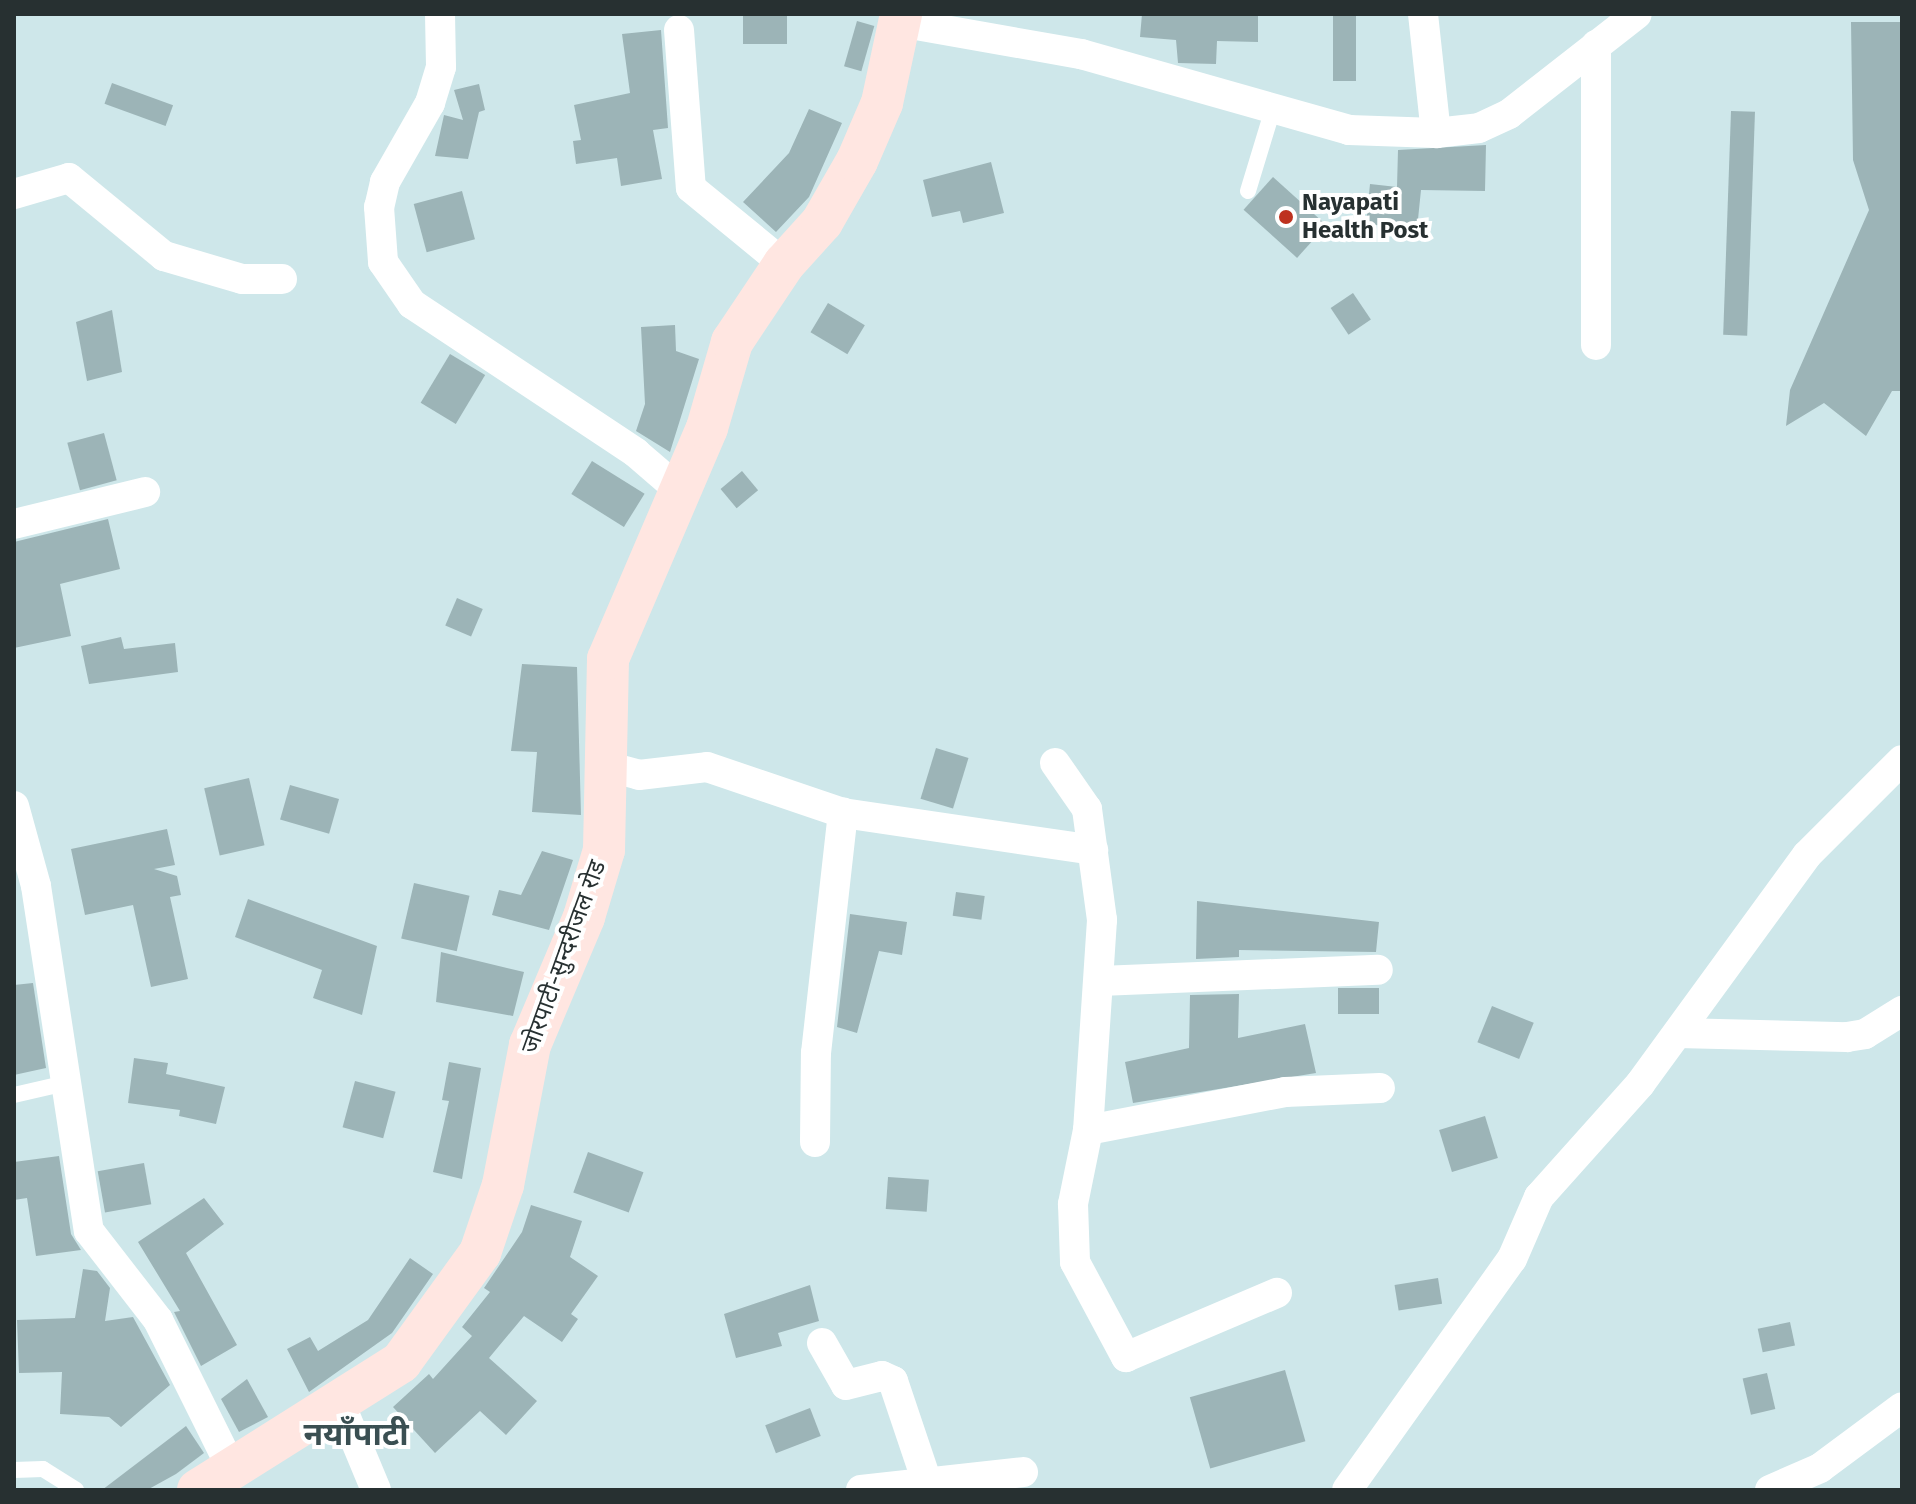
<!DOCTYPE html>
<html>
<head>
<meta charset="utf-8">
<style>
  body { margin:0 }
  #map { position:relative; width:1916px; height:1504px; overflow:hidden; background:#cee7ea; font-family:"Fira Sans","Noto Sans Devanagari",sans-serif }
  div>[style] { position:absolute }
  .building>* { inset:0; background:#9cb4b7; transform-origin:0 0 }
  .lane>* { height:16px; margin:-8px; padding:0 8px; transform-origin:8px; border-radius:8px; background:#fff }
  .street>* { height:30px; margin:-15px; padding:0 15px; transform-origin:15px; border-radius:15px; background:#fff }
  .secondary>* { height:42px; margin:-21px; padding:0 21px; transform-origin:21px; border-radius:21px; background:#ffe6e1 }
  .dots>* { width:22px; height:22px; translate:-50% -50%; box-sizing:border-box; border:4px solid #fff; border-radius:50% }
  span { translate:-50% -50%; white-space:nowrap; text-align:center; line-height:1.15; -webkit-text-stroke:8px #fff; paint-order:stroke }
  .poi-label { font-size:24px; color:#273031; font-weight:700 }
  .left { translate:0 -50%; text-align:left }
  .street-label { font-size:24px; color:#273031 }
  .district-label { font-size:32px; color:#3a4f52; font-weight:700 }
  .frame { position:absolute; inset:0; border:16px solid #273031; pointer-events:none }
</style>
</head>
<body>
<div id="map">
  <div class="building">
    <div style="left:743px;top:14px;width:44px;height:30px"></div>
    <div style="clip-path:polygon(1142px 14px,1258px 14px,1258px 42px,1217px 41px,1216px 64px,1178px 63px,1176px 40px,1140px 37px)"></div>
    <div style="left:1333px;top:14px;width:23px;height:67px"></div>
    <div style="left:857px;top:21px;width:18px;height:47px;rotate:16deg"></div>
    <div style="clip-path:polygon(1851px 22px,1902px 22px,1902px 391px,1892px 391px,1866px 436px,1824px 403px,1786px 426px,1790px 390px,1869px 210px,1853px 160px)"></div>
    <div style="clip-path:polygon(661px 30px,668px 128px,653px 130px,662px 179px,621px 186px,617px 158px,576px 164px,573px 141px,581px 140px,574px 105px,630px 93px,622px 34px)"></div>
    <div style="left:112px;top:83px;width:65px;height:22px;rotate:20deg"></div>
    <div style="clip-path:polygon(479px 84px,485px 110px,479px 112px,468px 159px,435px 156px,444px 115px,463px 120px,454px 90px)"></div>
    <div style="clip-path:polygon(809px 109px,842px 123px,809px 197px,776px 232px,743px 202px,789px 153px)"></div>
    <div style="left:1731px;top:111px;width:24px;height:224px;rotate:2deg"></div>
    <div style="clip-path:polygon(1486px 145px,1485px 191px,1421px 190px,1417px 229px,1366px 224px,1370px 184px,1397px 187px,1398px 150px)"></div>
    <div style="clip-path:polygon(991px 162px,1004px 213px,963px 223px,960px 211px,932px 217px,923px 180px)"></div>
    <div style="left:1273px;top:177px;width:72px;height:44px;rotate:42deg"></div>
    <div style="left:462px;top:191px;width:50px;height:50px;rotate:75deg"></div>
    <div style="left:1353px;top:293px;width:32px;height:27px;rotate:56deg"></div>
    <div style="left:828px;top:303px;width:43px;height:34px;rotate:31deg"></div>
    <div style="clip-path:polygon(112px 310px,122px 372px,87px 381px,76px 322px)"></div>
    <div style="clip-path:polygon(675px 325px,676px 351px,699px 359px,670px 452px,636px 431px,645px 404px,641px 327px)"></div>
    <div style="left:450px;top:354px;width:41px;height:57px;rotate:31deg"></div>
    <div style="left:104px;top:433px;width:49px;height:38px;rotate:75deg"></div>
    <div style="left:592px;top:461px;width:62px;height:39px;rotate:32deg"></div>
    <div style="left:742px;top:471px;width:25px;height:28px;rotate:50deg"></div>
    <div style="clip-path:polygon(108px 519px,120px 569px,60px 584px,71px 636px,14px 648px,14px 542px)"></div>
    <div style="left:457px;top:598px;width:28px;height:30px;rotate:23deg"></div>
    <div style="clip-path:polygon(121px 637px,124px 649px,175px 643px,178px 672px,89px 684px,81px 646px)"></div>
    <div style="clip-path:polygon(522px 664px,577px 667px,581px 815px,532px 812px,537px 752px,511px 751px)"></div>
    <div style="left:936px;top:748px;width:34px;height:53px;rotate:17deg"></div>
    <div style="left:249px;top:778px;width:69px;height:46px;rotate:77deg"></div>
    <div style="left:290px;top:785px;width:51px;height:36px;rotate:16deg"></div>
    <div style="clip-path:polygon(167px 829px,175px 865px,154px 869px,177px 876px,181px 895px,170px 897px,188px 979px,151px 987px,133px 905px,85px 915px,71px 849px)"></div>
    <div style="clip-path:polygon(542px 851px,573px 860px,549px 930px,492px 915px,499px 890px,521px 895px)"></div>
    <div style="left:414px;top:883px;width:57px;height:57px;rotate:13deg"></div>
    <div style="left:956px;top:892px;width:29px;height:24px;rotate:8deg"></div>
    <div style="clip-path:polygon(248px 899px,377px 946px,362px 1015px,313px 998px,322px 970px,235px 937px)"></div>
    <div style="clip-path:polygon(1197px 901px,1379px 922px,1376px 952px,1239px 950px,1239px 957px,1196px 959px)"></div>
    <div style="clip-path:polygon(850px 914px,907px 922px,902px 955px,879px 951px,857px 1033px,837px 1027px)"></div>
    <div style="clip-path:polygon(441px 952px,524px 972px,513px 1016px,436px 1002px)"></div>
    <div style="clip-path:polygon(33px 983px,46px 1068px,14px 1075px,14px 985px)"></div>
    <div style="left:1379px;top:988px;width:26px;height:41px;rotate:90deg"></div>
    <div style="clip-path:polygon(1239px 994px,1238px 1038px,1305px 1024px,1316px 1073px,1133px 1103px,1125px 1062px,1189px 1048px,1190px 995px)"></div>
    <div style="left:1492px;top:1006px;width:45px;height:39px;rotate:22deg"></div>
    <div style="clip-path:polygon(134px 1058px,168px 1063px,166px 1074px,225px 1087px,216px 1124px,179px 1116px,180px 1110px,128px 1103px)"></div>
    <div style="clip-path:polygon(449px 1062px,481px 1068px,462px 1179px,433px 1172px,449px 1101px,442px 1100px)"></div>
    <div style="left:355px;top:1081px;width:42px;height:48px;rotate:15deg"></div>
    <div style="left:1485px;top:1116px;width:44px;height:48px;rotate:73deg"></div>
    <div style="left:588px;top:1152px;width:59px;height:43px;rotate:20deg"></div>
    <div style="clip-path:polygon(59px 1156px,71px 1234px,81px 1250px,36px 1256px,27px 1198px,14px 1200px,14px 1162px)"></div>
    <div style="left:144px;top:1163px;width:42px;height:47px;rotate:80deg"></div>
    <div style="left:888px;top:1177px;width:41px;height:32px;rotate:4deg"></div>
    <div style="clip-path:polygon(204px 1198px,224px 1224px,186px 1253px,237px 1345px,201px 1366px,174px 1312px,180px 1311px,138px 1242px)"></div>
    <div style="clip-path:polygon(531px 1205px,582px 1221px,570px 1257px,598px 1276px,571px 1314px,578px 1319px,562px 1342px,524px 1316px,489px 1358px,537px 1401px,506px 1435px,480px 1411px,435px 1453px,393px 1407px,429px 1374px,433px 1379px,472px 1336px,462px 1327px,490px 1292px,484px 1288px,522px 1232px)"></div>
    <div style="clip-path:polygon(410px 1258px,433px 1274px,392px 1333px,309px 1392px,287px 1349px,310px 1337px,318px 1351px,368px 1320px)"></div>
    <div style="clip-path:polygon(83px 1269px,97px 1271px,110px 1288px,105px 1321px,133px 1317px,170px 1385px,121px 1427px,109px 1417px,60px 1414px,62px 1372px,19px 1373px,17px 1320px,75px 1318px)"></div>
    <div style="left:1438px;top:1278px;width:26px;height:44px;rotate:81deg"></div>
    <div style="clip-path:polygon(810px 1285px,819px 1321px,778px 1333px,782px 1346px,736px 1358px,724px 1314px)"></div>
    <div style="left:1790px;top:1322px;width:24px;height:33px;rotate:78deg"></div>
    <div style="left:1285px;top:1370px;width:74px;height:99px;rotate:74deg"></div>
    <div style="left:1767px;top:1373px;width:37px;height:25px;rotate:77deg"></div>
    <div style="clip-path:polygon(247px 1379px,268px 1417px,239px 1432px,221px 1399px)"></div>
    <div style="left:810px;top:1408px;width:30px;height:48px;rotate:69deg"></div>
    <div style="clip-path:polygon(186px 1426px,204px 1453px,176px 1474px,147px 1490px,102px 1490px)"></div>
  </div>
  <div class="lane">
    <div style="left:1248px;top:191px;width:83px;rotate:-73.1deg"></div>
    <div style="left:14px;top:1095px;width:49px;rotate:-12.9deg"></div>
    <div style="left:14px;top:1470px;width:29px;rotate:-2deg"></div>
    <div style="left:43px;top:1469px;width:39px;rotate:32deg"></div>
  </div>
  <div class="street">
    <div style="left:440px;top:14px;width:53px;rotate:88.9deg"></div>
    <div style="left:441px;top:67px;width:38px;rotate:107deg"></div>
    <div style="left:430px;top:103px;width:91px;rotate:119.7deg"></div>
    <div style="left:385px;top:182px;width:26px;rotate:103deg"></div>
    <div style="left:379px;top:207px;width:55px;rotate:85.8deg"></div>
    <div style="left:383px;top:262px;width:51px;rotate:55.4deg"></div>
    <div style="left:412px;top:304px;width:269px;rotate:33.6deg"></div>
    <div style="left:636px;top:453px;width:57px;rotate:40.7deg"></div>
    <div style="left:1423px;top:14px;width:120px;rotate:83.8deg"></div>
    <div style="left:899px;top:22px;width:185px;rotate:10deg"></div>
    <div style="left:1081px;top:54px;width:279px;rotate:15.8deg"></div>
    <div style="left:1349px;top:130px;width:87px;rotate:2deg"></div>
    <div style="left:1436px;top:133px;width:43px;rotate:-6.6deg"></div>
    <div style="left:1479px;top:128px;width:33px;rotate:-25deg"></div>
    <div style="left:1509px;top:114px;width:162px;rotate:-38deg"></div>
    <div style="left:679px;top:30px;width:158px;rotate:85.7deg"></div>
    <div style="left:691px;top:188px;width:120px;rotate:39.3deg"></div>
    <div style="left:14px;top:194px;width:57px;rotate:-16.2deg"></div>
    <div style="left:69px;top:178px;width:123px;rotate:39.4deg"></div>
    <div style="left:164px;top:256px;width:81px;rotate:16.4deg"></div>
    <div style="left:242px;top:279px;width:40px"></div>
    <div style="left:1596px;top:345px;width:300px;rotate:-90deg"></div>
    <div style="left:14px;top:524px;width:135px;rotate:-13.7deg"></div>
    <div style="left:1055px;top:763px;width:56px;rotate:55.2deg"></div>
    <div style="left:1087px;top:809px;width:112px;rotate:82.3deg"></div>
    <div style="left:1102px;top:920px;width:210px;rotate:93.8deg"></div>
    <div style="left:1088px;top:1130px;width:76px;rotate:101.5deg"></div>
    <div style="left:1073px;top:1204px;width:58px;rotate:88deg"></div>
    <div style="left:1075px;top:1262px;width:108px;rotate:61.8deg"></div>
    <div style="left:1126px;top:1357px;width:164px;rotate:-23deg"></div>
    <div style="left:610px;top:767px;width:30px;rotate:15deg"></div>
    <div style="left:639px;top:775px;width:68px;rotate:-6.7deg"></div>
    <div style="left:707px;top:767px;width:144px;rotate:18.7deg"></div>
    <div style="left:843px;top:813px;width:253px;rotate:8.4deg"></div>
    <div style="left:14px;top:806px;width:83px;rotate:74.6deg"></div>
    <div style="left:36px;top:886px;width:349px;rotate:81.3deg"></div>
    <div style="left:89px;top:1231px;width:113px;rotate:52.2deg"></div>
    <div style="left:158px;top:1320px;width:164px;rotate:63.6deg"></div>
    <div style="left:1100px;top:981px;width:278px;rotate:-2.3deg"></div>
    <div style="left:1678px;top:1033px;width:169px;rotate:1.4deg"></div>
    <div style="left:1847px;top:1037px;width:18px;rotate:-9deg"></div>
    <div style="left:1865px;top:1034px;width:44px;rotate:-31.9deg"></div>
    <div style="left:1088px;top:1130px;width:201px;rotate:-10.9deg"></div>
    <div style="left:1285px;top:1092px;width:95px;rotate:-2.4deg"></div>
    <div style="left:815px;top:1142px;width:89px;rotate:-89.4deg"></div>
    <div style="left:816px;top:1053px;width:242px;rotate:-83.6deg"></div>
    <div style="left:822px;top:1343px;width:48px;rotate:60.3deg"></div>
    <div style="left:846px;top:1385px;width:37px;rotate:-14deg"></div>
    <div style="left:882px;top:1376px;width:12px;rotate:24deg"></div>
    <div style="left:893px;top:1381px;width:107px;rotate:71.4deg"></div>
    <div style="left:339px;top:1401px;width:96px;rotate:67.4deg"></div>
    <div style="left:861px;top:1490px;width:163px;rotate:-6.3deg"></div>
    <div style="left:1347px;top:1490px;width:284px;rotate:-54.5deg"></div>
    <div style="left:1512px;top:1259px;width:68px;rotate:-66.5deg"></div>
    <div style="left:1539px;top:1197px;width:152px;rotate:-48.2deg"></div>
    <div style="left:1640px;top:1084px;width:283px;rotate:-53.9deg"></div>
    <div style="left:1807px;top:855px;width:134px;rotate:-45deg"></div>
    <div style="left:1770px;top:1490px;width:55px;rotate:-23.7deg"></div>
    <div style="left:1820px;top:1468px;width:102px;rotate:-36.6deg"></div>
  </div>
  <div class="secondary">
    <div style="left:198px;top:1490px;width:240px;rotate:-32.2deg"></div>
    <div style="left:401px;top:1362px;width:135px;rotate:-54.1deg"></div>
    <div style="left:480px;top:1253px;width:72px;rotate:-71.3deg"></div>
    <div style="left:503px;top:1185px;width:143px;rotate:-79.1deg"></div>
    <div style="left:530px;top:1045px;width:139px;rotate:-67.1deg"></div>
    <div style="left:584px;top:917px;width:70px;rotate:-73.4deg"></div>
    <div style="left:604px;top:850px;width:191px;rotate:-88.8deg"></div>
    <div style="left:608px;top:659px;width:251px;rotate:-66.8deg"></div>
    <div style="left:707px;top:428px;width:90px;rotate:-73.8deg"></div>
    <div style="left:732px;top:342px;width:94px;rotate:-56.3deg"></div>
    <div style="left:784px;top:264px;width:57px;rotate:-47.9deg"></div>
    <div style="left:822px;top:222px;width:70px;rotate:-60.2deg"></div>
    <div style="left:857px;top:161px;width:63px;rotate:-66.7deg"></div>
    <div style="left:882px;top:103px;width:91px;rotate:-77.9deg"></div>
  </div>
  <div class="dots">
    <div style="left:1286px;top:217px;background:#be321f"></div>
  </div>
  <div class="poi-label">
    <span class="left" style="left:1302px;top:217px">Nayapati<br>Health Post</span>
  </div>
  <div class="street-label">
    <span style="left:564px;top:957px;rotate:-70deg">जोरपाटी-सुन्दरीजल रोड</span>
  </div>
  <div class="district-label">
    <span style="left:356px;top:1434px">नयाँपाटी</span>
  </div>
  <div class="frame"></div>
</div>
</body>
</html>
